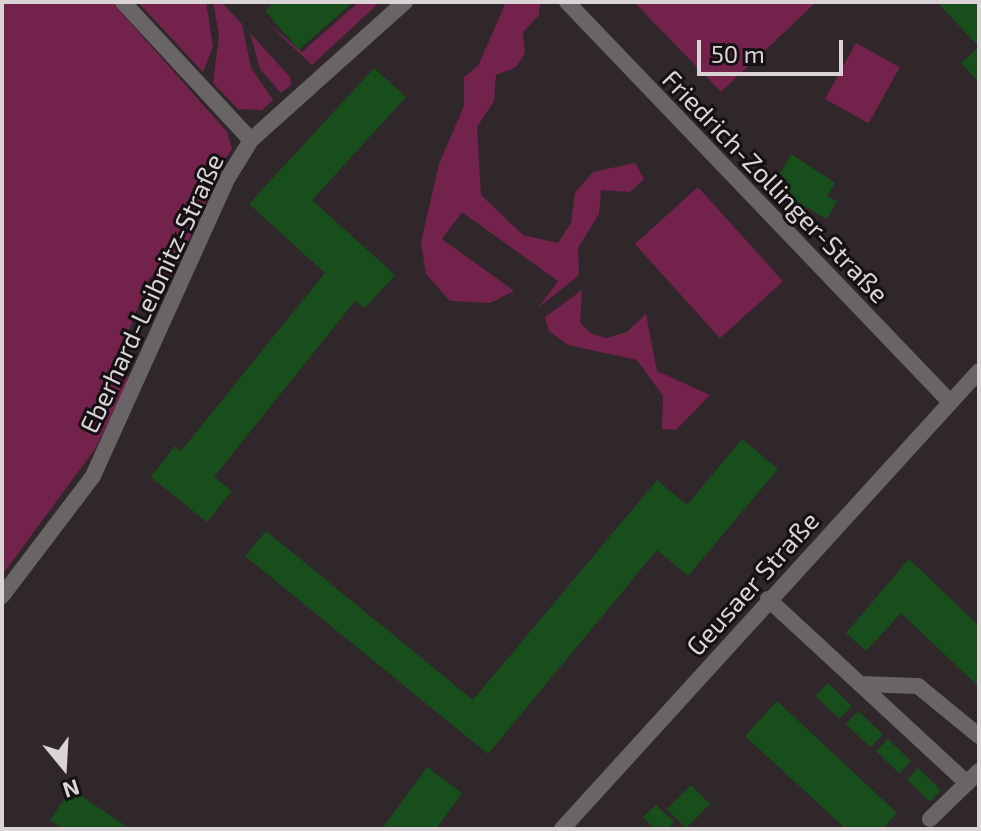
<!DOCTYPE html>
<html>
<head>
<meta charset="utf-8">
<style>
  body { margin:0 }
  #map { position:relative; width:981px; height:831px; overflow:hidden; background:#30272b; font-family:"Exo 2",sans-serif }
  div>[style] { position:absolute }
  .green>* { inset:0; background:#73224c; transform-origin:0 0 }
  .building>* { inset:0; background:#174e1c; transform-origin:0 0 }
  .minor>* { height:16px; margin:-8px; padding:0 8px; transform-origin:8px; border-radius:8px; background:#696567 }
  .tertiary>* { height:16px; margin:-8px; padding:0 8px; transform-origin:8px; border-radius:8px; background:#696567 }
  span { translate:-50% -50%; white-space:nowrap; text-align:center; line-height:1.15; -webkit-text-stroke:6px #151113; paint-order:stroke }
  .street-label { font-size:26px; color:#dad4d6 }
  .frame { position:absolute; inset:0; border:4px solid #dad4d6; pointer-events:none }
  .north { position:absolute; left:24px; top:727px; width:80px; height:80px; -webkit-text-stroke:6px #151113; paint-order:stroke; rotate:162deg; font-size:22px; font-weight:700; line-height:32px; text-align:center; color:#dad4d6 }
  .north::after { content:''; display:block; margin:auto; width:28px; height:36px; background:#dad4d6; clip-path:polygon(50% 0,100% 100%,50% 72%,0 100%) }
  .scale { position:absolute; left:697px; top:40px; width:146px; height:36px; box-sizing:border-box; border:4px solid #dad4d6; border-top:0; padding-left:10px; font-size:24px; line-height:28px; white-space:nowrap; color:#dad4d6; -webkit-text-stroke:6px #151113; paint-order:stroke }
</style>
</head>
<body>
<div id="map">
  <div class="green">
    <div style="clip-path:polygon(2px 2px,112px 2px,227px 132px,232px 149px,225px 159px,211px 153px,195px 188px,209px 195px,169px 284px,150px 277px,116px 362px,130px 378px,95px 449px,2px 575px)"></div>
    <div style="clip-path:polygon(138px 2px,206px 2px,213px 47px,203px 72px)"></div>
    <div style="clip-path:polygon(213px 2px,221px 2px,242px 24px,251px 68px,273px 100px,262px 110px,238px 109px,213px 83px,219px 35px)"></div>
    <div style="clip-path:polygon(359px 2px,380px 2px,312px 65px,262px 18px,302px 52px)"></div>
    <div style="clip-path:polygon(506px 2px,540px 2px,539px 15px,523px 32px,525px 53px,516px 67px,496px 75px,494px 101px,477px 127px,481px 195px,523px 235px,558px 243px,571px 223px,575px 193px,593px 172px,635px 163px,644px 179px,630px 192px,601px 190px,599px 214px,578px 248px,579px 275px,538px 308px,558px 281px,462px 212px,442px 239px,514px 291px,490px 303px,450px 301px,426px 274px,421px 242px,439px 164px,464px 106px,464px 77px,478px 66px)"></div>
    <div style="clip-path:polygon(634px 2px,814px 2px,815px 3px,721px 92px)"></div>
    <div style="clip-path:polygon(250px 33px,290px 77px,291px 85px,281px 93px,260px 69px)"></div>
    <div style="left:856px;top:43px;width:50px;height:64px;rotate:29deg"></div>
    <div style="left:698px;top:187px;width:127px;height:85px;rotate:48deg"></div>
    <div style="clip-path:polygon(582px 290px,580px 322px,590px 333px,606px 338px,627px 332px,646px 314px,657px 371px,710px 395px,676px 430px,662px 429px,663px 396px,637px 360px,568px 345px,549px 331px,545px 317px)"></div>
  </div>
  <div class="building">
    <div style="clip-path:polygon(274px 2px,353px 2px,299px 50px,265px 11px)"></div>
    <div style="clip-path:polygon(937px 2px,979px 2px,979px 82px,961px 63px,979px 47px)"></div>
    <div style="clip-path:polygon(374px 68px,406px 97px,312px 200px,395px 275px,365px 308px,355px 301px,214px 477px,232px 491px,207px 522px,151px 477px,175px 446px,181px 451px,325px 273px,249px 204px)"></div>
    <div style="clip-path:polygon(791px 154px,835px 183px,827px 196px,837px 201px,827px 219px,772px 188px)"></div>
    <div style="clip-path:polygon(742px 439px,778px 469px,688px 576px,657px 550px,488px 754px,245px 556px,266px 531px,473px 700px,657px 480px,687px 505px)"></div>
    <div style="clip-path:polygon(909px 559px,979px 626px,979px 687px,901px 613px,866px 651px,846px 633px)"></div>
    <div style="left:828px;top:683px;width:33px;height:18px;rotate:44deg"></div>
    <div style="clip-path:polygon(777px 701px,897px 813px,882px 829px,846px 829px,745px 736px)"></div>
    <div style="left:858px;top:711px;width:34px;height:18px;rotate:43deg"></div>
    <div style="left:888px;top:739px;width:32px;height:17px;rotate:44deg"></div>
    <div style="clip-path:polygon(427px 767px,462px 793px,436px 829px,382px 829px)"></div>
    <div style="left:918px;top:768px;width:32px;height:16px;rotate:44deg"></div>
    <div style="left:691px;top:785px;width:27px;height:34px;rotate:45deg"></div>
    <div style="clip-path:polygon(71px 789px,130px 829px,63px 829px,50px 820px)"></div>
    <div style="clip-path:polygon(656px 805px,674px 822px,667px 829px,655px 829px,643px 817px)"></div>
  </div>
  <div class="minor">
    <div style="left:123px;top:2px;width:188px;rotate:47.2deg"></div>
    <div style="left:567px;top:2px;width:554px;rotate:46.24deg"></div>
    <div style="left:2px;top:596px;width:151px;rotate:-52.8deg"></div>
    <div style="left:93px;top:476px;width:326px;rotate:-65.7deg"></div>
    <div style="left:227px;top:179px;width:46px;rotate:-58.4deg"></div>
    <div style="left:251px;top:140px;width:207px;rotate:-41.9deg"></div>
    <div style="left:768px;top:599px;width:125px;rotate:42.7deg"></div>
    <div style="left:860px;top:684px;width:58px;rotate:2deg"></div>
    <div style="left:918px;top:686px;width:79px;rotate:39.3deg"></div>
    <div style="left:860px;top:684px;width:146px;rotate:42.8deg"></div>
    <div style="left:967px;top:783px;width:17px;rotate:-45deg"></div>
    <div style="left:930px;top:819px;width:52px;rotate:-44.2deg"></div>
  </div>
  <div class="tertiary">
    <div style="left:562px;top:829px;width:619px;rotate:-47.68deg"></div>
  </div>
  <div class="street-label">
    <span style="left:776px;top:186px;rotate:46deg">Friedrich-Zollinger-Straße</span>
    <span style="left:151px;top:293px;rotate:-65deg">Eberhard-Leibnitz-Straße</span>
    <span style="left:752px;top:583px;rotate:-48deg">Geusaer Straße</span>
  </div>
  <div class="frame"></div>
  <div class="north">N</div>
  <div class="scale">50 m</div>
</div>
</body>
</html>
